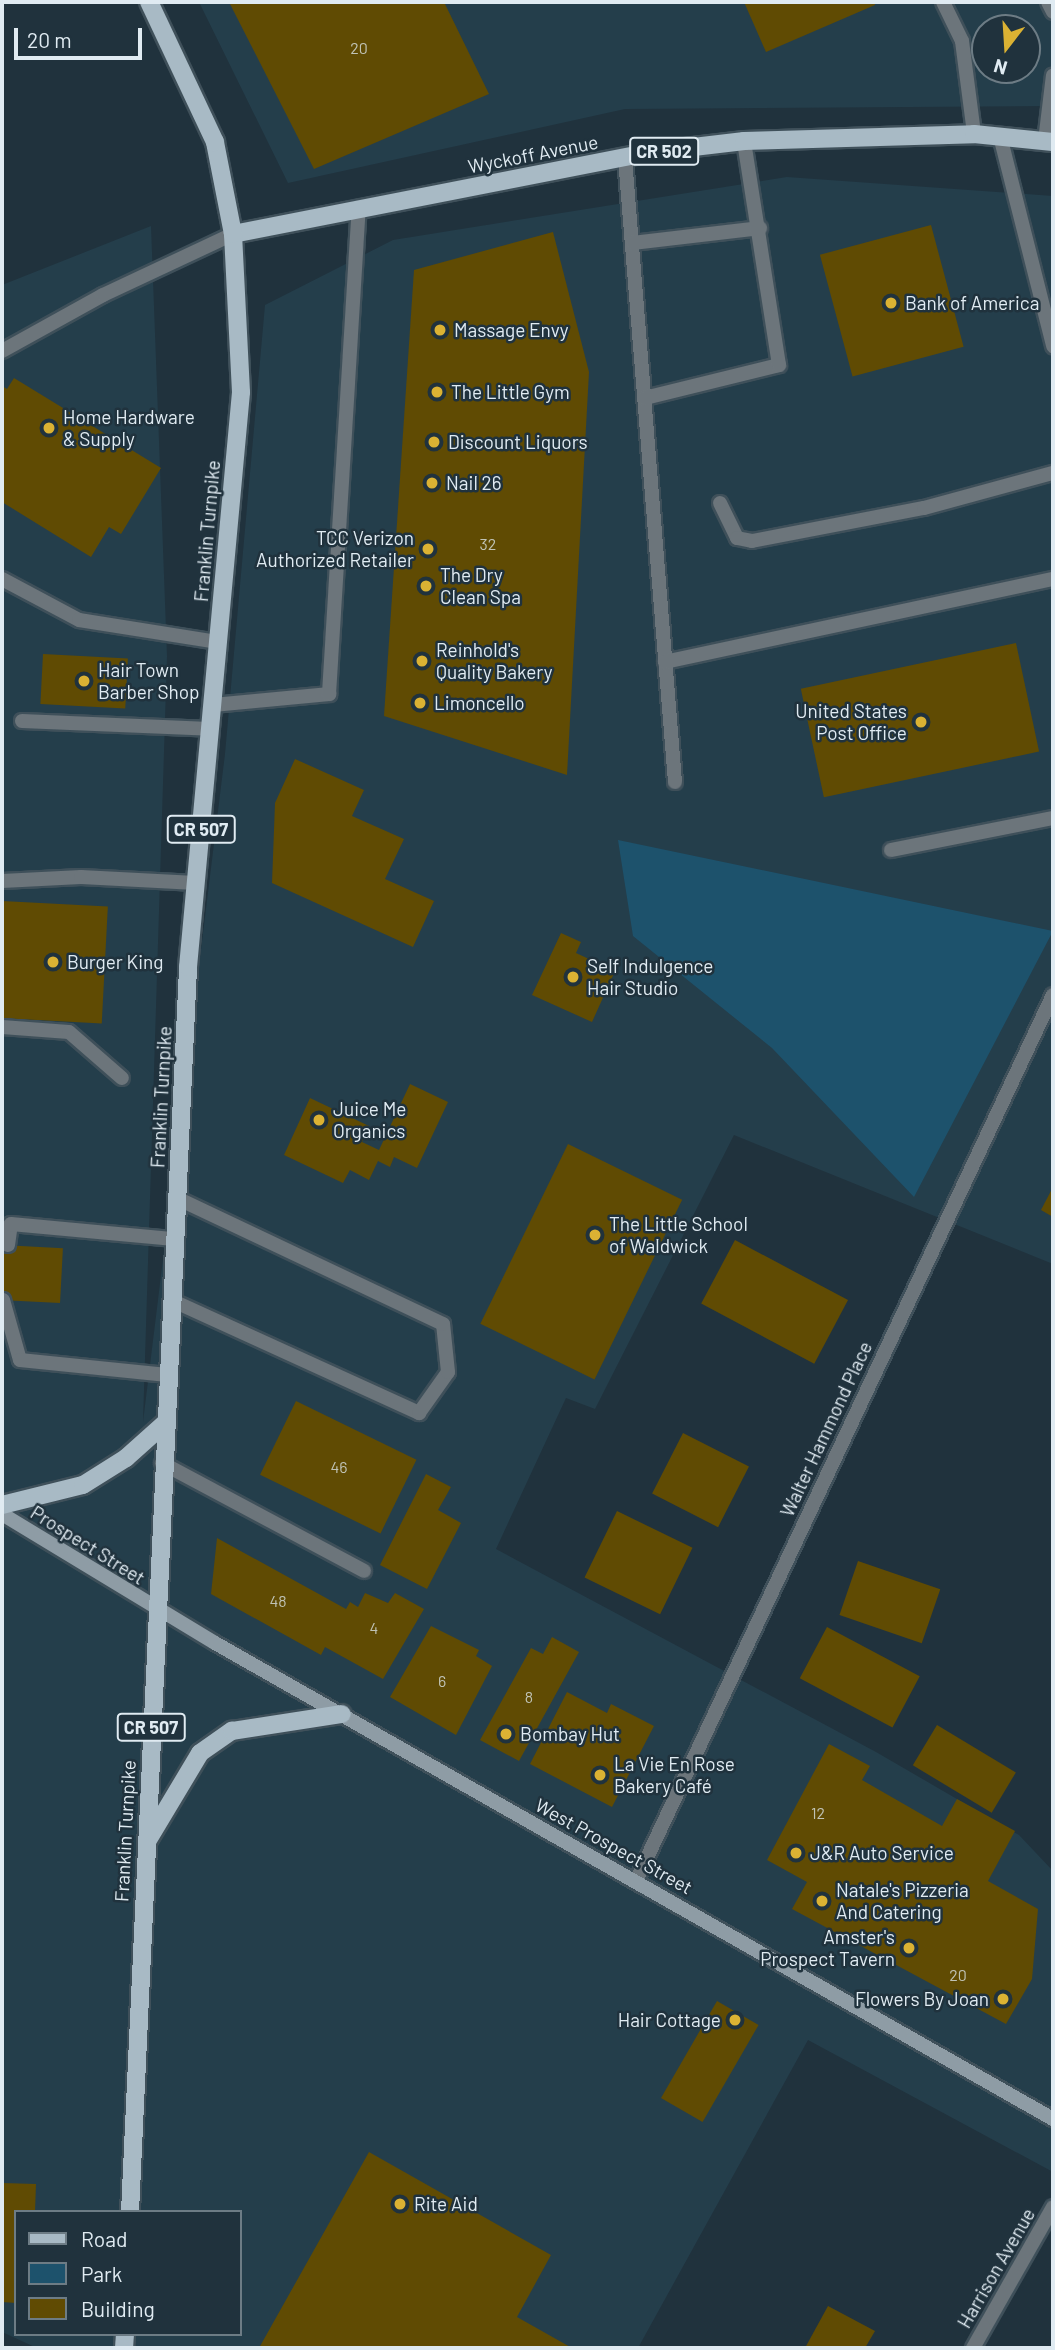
<!DOCTYPE html>
<html>
<head>
<meta charset="utf-8">
<style>
  body { margin:0 }
  #map { position:relative; width:1055px; height:2350px; overflow:hidden; background:#20323d; font-family:Barlow,sans-serif }
  div>[style] { position:absolute }
  .built>* { inset:0; background:#243e4b }
  .green>* { inset:0; background:#1d526c }
  .building>* { inset:0; background:#604b03; transform-origin:0 0 }
  .roads { filter:drop-shadow(2px 0 #3f505a) drop-shadow(-2px 0 #3f505a) drop-shadow(0 2px #3f505a) drop-shadow(0 -2px #3f505a) }
  .lane>* { height:14px; margin:-7px; padding:0 7px; transform-origin:7px; border-radius:7px; background:#6c757b }
  .street>* { height:14px; margin:-7px; padding:0 7px; transform-origin:7px; border-radius:7px; background:#6c757b }
  .secondary>* { height:14px; margin:-7px; padding:0 7px; transform-origin:7px; border-radius:7px; background:#8e9ca5 }
  .primary>* { height:18px; margin:-9px; padding:0 9px; transform-origin:9px; border-radius:9px; background:#a8bac5 }
  .dots>* { width:19px; height:19px; translate:-50% -50%; box-sizing:border-box; border:4px solid #20323d; border-radius:50% }
  span { translate:-50% -50%; white-space:nowrap; text-align:center; line-height:1.15; -webkit-text-stroke:5px #20323d; paint-order:stroke }
  .number-label { font-size:16px; color:#c0c3b6 }
  .number-label span { -webkit-text-stroke-width:0 }
  .shield-label span { padding:2px 5px; background:#20323d; border:2px solid; border-radius:5px; -webkit-text-stroke-width:0 }
  .shield-label { font-size:18px; color:#e0ebf2; font-weight:700 }
  .street-label { font-size:19px; color:#e0ebf2 }
  .poi-label { font-size:19px; color:#e0ebf2 }
  .left { translate:0 -50%; text-align:left }
  .right { translate:-100% -50%; text-align:right }
  .frame { position:absolute; inset:0; border:4px solid #e0ebf2; pointer-events:none }
  .legend { position:absolute; left:14px; top:2210px; width:228px; height:126px; box-sizing:border-box; background:#20323d; border:2px solid #6d7c85; margin:0; padding:9px 12px; list-style:none; font-size:21px; color:#e0ebf2 }
  .legend li { display:flex; align-items:center; gap:14px; height:35px }
  .legend b { width:35px; border:2px solid #6d7c85 }
  .north { position:absolute; left:971px; top:14px; width:70px; height:70px; box-sizing:border-box; background:#20323d; border:2px solid #6d7c85; border-radius:50%; rotate:197deg; font-size:19px; font-weight:700; line-height:28px; text-align:center; color:#e0ebf2 }
  .north::after { content:''; display:block; margin:auto; width:24px; height:32px; background:#dbb233; clip-path:polygon(50% 0,100% 100%,50% 72%,0 100%) }
  .scale { position:absolute; left:14px; top:28px; width:128px; height:32px; box-sizing:border-box; border:4px solid #e0ebf2; border-top:0; padding-left:9px; font-size:21px; line-height:24px; white-space:nowrap; color:#e0ebf2; -webkit-text-stroke:5px #20323d; paint-order:stroke }
</style>
</head>
<body>
<div id="map">
  <div class="built">
    <div style="clip-path:polygon(evenodd,199px 2px,1053px 2px,1053px 106px,625px 109px,288px 183px,199px 2px,985px 28px,1027px 28px,1027px 70px,985px 70px,985px 28px)"></div>
    <div style="clip-path:polygon(evenodd,787px 177px,1053px 196px,1053px 1264px,734px 1135px,595px 1409px,566px 1398px,496px 1549px,876px 1752px,1019px 1835px,1053px 1871px,1053px 2172px,808px 2040px,638px 2348px,37px 2348px,2px 2332px,2px 285px,151px 226px,167px 656px,143px 1422px,225px 754px,265px 305px,393px 240px,787px 177px,16px 2212px,240px 2212px,240px 2334px,16px 2334px,16px 2212px)"></div>
  </div>
  <div class="green">
    <div style="clip-path:polygon(618px 840px,1053px 931px,914px 1197px,772px 1048px,633px 936px)"></div>
  </div>
  <div class="building">
    <div style="clip-path:polygon(229px 2px,444px 2px,489px 94px,314px 169px)"></div>
    <div style="clip-path:polygon(744px 2px,874px 2px,875px 5px,766px 52px)"></div>
    <div style="left:931px;top:225px;width:126px;height:115px;rotate:75deg"></div>
    <div style="clip-path:polygon(553px 232px,589px 372px,567px 775px,384px 716px,414px 270px)"></div>
    <div style="clip-path:polygon(14px 378px,161px 468px,121px 534px,109px 527px,91px 557px,2px 502px,2px 386px,7px 389px)"></div>
    <div style="left:1016px;top:643px;width:111px;height:220px;rotate:78deg"></div>
    <div style="left:43px;top:654px;width:85px;height:50px;rotate:3deg"></div>
    <div style="clip-path:polygon(295px 759px,364px 790px,352px 816px,404px 839px,385px 879px,434px 901px,413px 947px,272px 883px,275px 803px)"></div>
    <div style="left:2px;top:901px;width:106px;height:117px;rotate:3deg"></div>
    <div style="clip-path:polygon(561px 933px,581px 942px,576px 953px,615px 971px,592px 1022px,532px 995px)"></div>
    <div style="clip-path:polygon(410px 1084px,448px 1102px,417px 1168px,394px 1157px,390px 1167px,378px 1161px,369px 1180px,350px 1170px,343px 1183px,284px 1155px,310px 1098px,369px 1126px,362px 1142px,379px 1150px)"></div>
    <div style="left:568px;top:1144px;width:127px;height:200px;rotate:26deg"></div>
    <div style="clip-path:polygon(1053px 1187px,1053px 1217px,1041px 1210px)"></div>
    <div style="left:735px;top:1240px;width:128px;height:72px;rotate:28deg"></div>
    <div style="left:2px;top:1245px;width:61px;height:55px;rotate:3deg"></div>
    <div style="left:296px;top:1401px;width:134px;height:82px;rotate:26deg"></div>
    <div style="left:683px;top:1433px;width:74px;height:68px;rotate:27deg"></div>
    <div style="clip-path:polygon(426px 1474px,451px 1487px,438px 1510px,461px 1523px,427px 1589px,380px 1565px)"></div>
    <div style="left:617px;top:1511px;width:84px;height:74px;rotate:26deg"></div>
    <div style="clip-path:polygon(217px 1538px,346px 1609px,350px 1602px,358px 1607px,365px 1593px,388px 1603px,395px 1593px,424px 1609px,383px 1679px,325px 1647px,321px 1655px,211px 1594px)"></div>
    <div style="left:858px;top:1561px;width:87px;height:57px;rotate:19deg"></div>
    <div style="clip-path:polygon(431px 1626px,479px 1650px,476px 1656px,492px 1666px,456px 1735px,390px 1697px)"></div>
    <div style="left:827px;top:1627px;width:105px;height:58px;rotate:28deg"></div>
    <div style="clip-path:polygon(552px 1637px,579px 1652px,519px 1761px,480px 1740px,531px 1648px,543px 1654px)"></div>
    <div style="clip-path:polygon(567px 1692px,607px 1713px,611px 1704px,654px 1726px,612px 1807px,530px 1764px)"></div>
    <div style="left:937px;top:1725px;width:92px;height:47px;rotate:31deg"></div>
    <div style="clip-path:polygon(829px 1744px,870px 1766px,862px 1780px,942px 1826px,957px 1799px,1015px 1831px,988px 1881px,1038px 1909px,1032px 1979px,1006px 2024px,792px 1909px,807px 1882px,767px 1860px)"></div>
    <div style="left:717px;top:2001px;width:48px;height:112px;rotate:30deg"></div>
    <div style="clip-path:polygon(369px 2152px,551px 2255px,517px 2317px,572px 2348px,259px 2348px)"></div>
    <div style="clip-path:polygon(2px 2183px,36px 2184px,35px 2212px,16px 2212px,16px 2303px,2px 2302px)"></div>
    <div style="clip-path:polygon(828px 2306px,875px 2331px,865px 2348px,805px 2348px)"></div>
  </div>
  <div class="roads">
    <div class="lane">
      <div style="left:943px;top:2px;width:43px;rotate:64deg"></div>
      <div style="left:962px;top:41px;width:94px;rotate:82.6deg"></div>
      <div style="left:1048px;top:2px;width:11px;rotate:63deg"></div>
      <div style="left:1045px;top:141px;width:66px;rotate:-83.1deg"></div>
      <div style="left:625px;top:158px;width:626px;rotate:85.42deg"></div>
      <div style="left:633px;top:243px;width:128px;rotate:-6.7deg"></div>
      <div style="left:2px;top:351px;width:115px;rotate:-29deg"></div>
      <div style="left:103px;top:295px;width:144px;rotate:-25.1deg"></div>
      <div style="left:645px;top:398px;width:138px;rotate:-13.8deg"></div>
      <div style="left:779px;top:365px;width:227px;rotate:-98.9deg"></div>
      <div style="left:720px;top:503px;width:39px;rotate:64deg"></div>
      <div style="left:737px;top:538px;width:15px;rotate:11deg"></div>
      <div style="left:752px;top:541px;width:175px;rotate:-10.9deg"></div>
      <div style="left:924px;top:508px;width:134px;rotate:-15.2deg"></div>
      <div style="left:2px;top:579px;width:87px;rotate:28deg"></div>
      <div style="left:79px;top:620px;width:141px;rotate:9deg"></div>
      <div style="left:665px;top:662px;width:397px;rotate:-12.1deg"></div>
      <div style="left:213px;top:705px;width:117px;rotate:-5.4deg"></div>
      <div style="left:329px;top:694px;width:487px;rotate:-86.5deg"></div>
      <div style="left:22px;top:721px;width:188px;rotate:2.4deg"></div>
      <div style="left:891px;top:850px;width:165px;rotate:-11.2deg"></div>
      <div style="left:2px;top:881px;width:79px;rotate:-2.9deg"></div>
      <div style="left:81px;top:877px;width:115px;rotate:3deg"></div>
      <div style="left:2px;top:1027px;width:67px;rotate:4.3deg"></div>
      <div style="left:69px;top:1032px;width:70px;rotate:41deg"></div>
      <div style="left:8px;top:1245px;width:21px;rotate:-82deg"></div>
      <div style="left:11px;top:1224px;width:164px;rotate:5.3deg"></div>
      <div style="left:3px;top:1300px;width:62px;rotate:74.2deg"></div>
      <div style="left:20px;top:1360px;width:148px;rotate:5.8deg"></div>
      <div style="left:171px;top:1300px;width:273px;rotate:24.5deg"></div>
      <div style="left:419px;top:1413px;width:50px;rotate:-54.7deg"></div>
      <div style="left:448px;top:1372px;width:48px;rotate:-95.9deg"></div>
      <div style="left:443px;top:1324px;width:295px;rotate:-154.7deg"></div>
      <div style="left:162px;top:1463px;width:229px;rotate:28.1deg"></div>
    </div>
    <div class="street">
      <div style="left:1000px;top:136px;width:217px;rotate:75.8deg"></div>
      <div style="left:636px;top:1881px;width:979px;rotate:-64.8deg"></div>
      <div style="left:973px;top:2348px;width:162px;rotate:-60.4deg"></div>
    </div>
    <div class="secondary">
      <div style="left:2px;top:1514px;width:249px;rotate:31.2deg"></div>
      <div style="left:215px;top:1643px;width:964px;rotate:29.6deg"></div>
    </div>
    <div class="primary">
      <div style="left:233px;top:234px;width:426px;rotate:-11.1deg"></div>
      <div style="left:651px;top:152px;width:94px;rotate:-6.7deg"></div>
      <div style="left:744px;top:141px;width:230px;rotate:-1.7deg"></div>
      <div style="left:974px;top:134px;width:79px;rotate:5.8deg"></div>
      <div style="left:2px;top:1505px;width:83px;rotate:-13.9deg"></div>
      <div style="left:83px;top:1485px;width:51px;rotate:-32.1deg"></div>
      <div style="left:126px;top:1458px;width:51px;rotate:-41.8deg"></div>
      <div style="left:148px;top:1840px;width:101px;rotate:-59.1deg"></div>
      <div style="left:200px;top:1753px;width:39px;rotate:-35deg"></div>
      <div style="left:232px;top:1731px;width:111px;rotate:-8.8deg"></div>
      <div style="left:130px;top:2212px;width:1246px;rotate:-87.33deg"></div>
      <div style="left:188px;top:967px;width:577px;rotate:-84.73deg"></div>
      <div style="left:241px;top:392px;width:158px;rotate:-92.9deg"></div>
      <div style="left:233px;top:234px;width:94px;rotate:-101.1deg"></div>
      <div style="left:215px;top:142px;width:155px;rotate:-115.2deg"></div>
      <div style="left:124px;top:2348px;width:14px;rotate:-86deg"></div>
    </div>
  </div>
  <div class="dots">
    <div style="left:891px;top:303px;background:#dbb233"></div>
    <div style="left:440px;top:330px;background:#dbb233"></div>
    <div style="left:437px;top:392px;background:#dbb233"></div>
    <div style="left:49px;top:428px;background:#dbb233"></div>
    <div style="left:434px;top:442px;background:#dbb233"></div>
    <div style="left:432px;top:483px;background:#dbb233"></div>
    <div style="left:428px;top:549px;background:#dbb233"></div>
    <div style="left:426px;top:586px;background:#dbb233"></div>
    <div style="left:422px;top:661px;background:#dbb233"></div>
    <div style="left:84px;top:681px;background:#dbb233"></div>
    <div style="left:420px;top:703px;background:#dbb233"></div>
    <div style="left:921px;top:722px;background:#dbb233"></div>
    <div style="left:53px;top:962px;background:#dbb233"></div>
    <div style="left:573px;top:977px;background:#dbb233"></div>
    <div style="left:319px;top:1120px;background:#dbb233"></div>
    <div style="left:595px;top:1235px;background:#dbb233"></div>
    <div style="left:506px;top:1734px;background:#dbb233"></div>
    <div style="left:600px;top:1775px;background:#dbb233"></div>
    <div style="left:796px;top:1853px;background:#dbb233"></div>
    <div style="left:822px;top:1901px;background:#dbb233"></div>
    <div style="left:909px;top:1948px;background:#dbb233"></div>
    <div style="left:1003px;top:1999px;background:#dbb233"></div>
    <div style="left:735px;top:2020px;background:#dbb233"></div>
    <div style="left:400px;top:2204px;background:#dbb233"></div>
  </div>
  <div class="number-label">
    <span style="left:359px;top:48px">20</span>
    <span style="left:488px;top:544px">32</span>
    <span style="left:339px;top:1467px">46</span>
    <span style="left:278px;top:1601px">48</span>
    <span style="left:374px;top:1628px">4</span>
    <span style="left:442px;top:1681px">6</span>
    <span style="left:529px;top:1697px">8</span>
    <span style="left:818px;top:1813px">12</span>
    <span style="left:958px;top:1975px">20</span>
  </div>
  <div class="shield-label">
    <span style="left:664px;top:151px">CR 502</span>
    <span style="left:201px;top:829px">CR 507</span>
    <span style="left:151px;top:1727px">CR 507</span>
  </div>
  <div class="street-label">
    <span style="left:533px;top:154px;rotate:-11deg">Wyckoff Avenue</span>
    <span style="left:207px;top:531px;rotate:-85deg">Franklin Turnpike</span>
    <span style="left:161px;top:1097px;rotate:-87deg">Franklin Turnpike</span>
    <span style="left:826px;top:1429px;rotate:-65deg">Walter Hammond Place</span>
    <span style="left:88px;top:1545px;rotate:32deg">Prospect Street</span>
    <span style="left:125px;top:1831px;rotate:-87deg">Franklin Turnpike</span>
    <span style="left:614px;top:1846px;rotate:29deg">West Prospect Street</span>
    <span style="left:996px;top:2268px;rotate:-60deg">Harrison Avenue</span>
  </div>
  <div class="poi-label">
    <span class="left" style="left:905px;top:303px">Bank of America</span>
    <span class="left" style="left:454px;top:330px">Massage Envy</span>
    <span class="left" style="left:451px;top:392px">The Little Gym</span>
    <span class="left" style="left:63px;top:428px">Home Hardware<br>&amp; Supply</span>
    <span class="left" style="left:448px;top:442px">Discount Liquors</span>
    <span class="left" style="left:446px;top:483px">Nail 26</span>
    <span class="right" style="left:414px;top:549px">TCC Verizon<br>Authorized Retailer</span>
    <span class="left" style="left:440px;top:586px">The Dry<br>Clean Spa</span>
    <span class="left" style="left:436px;top:661px">Reinhold's<br>Quality Bakery</span>
    <span class="left" style="left:98px;top:681px">Hair Town<br>Barber Shop</span>
    <span class="left" style="left:434px;top:703px">Limoncello</span>
    <span class="right" style="left:907px;top:722px">United States<br>Post Office</span>
    <span class="left" style="left:67px;top:962px">Burger King</span>
    <span class="left" style="left:587px;top:977px">Self Indulgence<br>Hair Studio</span>
    <span class="left" style="left:333px;top:1120px">Juice Me<br>Organics</span>
    <span class="left" style="left:609px;top:1235px">The Little School<br>of Waldwick</span>
    <span class="left" style="left:520px;top:1734px">Bombay Hut</span>
    <span class="left" style="left:614px;top:1775px">La Vie En Rose<br>Bakery Café</span>
    <span class="left" style="left:810px;top:1853px">J&amp;R Auto Service</span>
    <span class="left" style="left:836px;top:1901px">Natale's Pizzeria<br>And Catering</span>
    <span class="right" style="left:895px;top:1948px">Amster's<br>Prospect Tavern</span>
    <span class="right" style="left:989px;top:1999px">Flowers By Joan</span>
    <span class="right" style="left:721px;top:2020px">Hair Cottage</span>
    <span class="left" style="left:414px;top:2204px">Rite Aid</span>
  </div>
  <div class="frame"></div>
  <ul class="legend">
  <li><b style="height:9px;background:#a8bac5"></b>Road</li>
  <li><b style="height:19px;background:#1d526c"></b>Park</li>
  <li><b style="height:19px;background:#604b03"></b>Building</li>
  </ul>
  <div class="north">N</div>
  <div class="scale">20 m</div>
</div>
</body>
</html>
